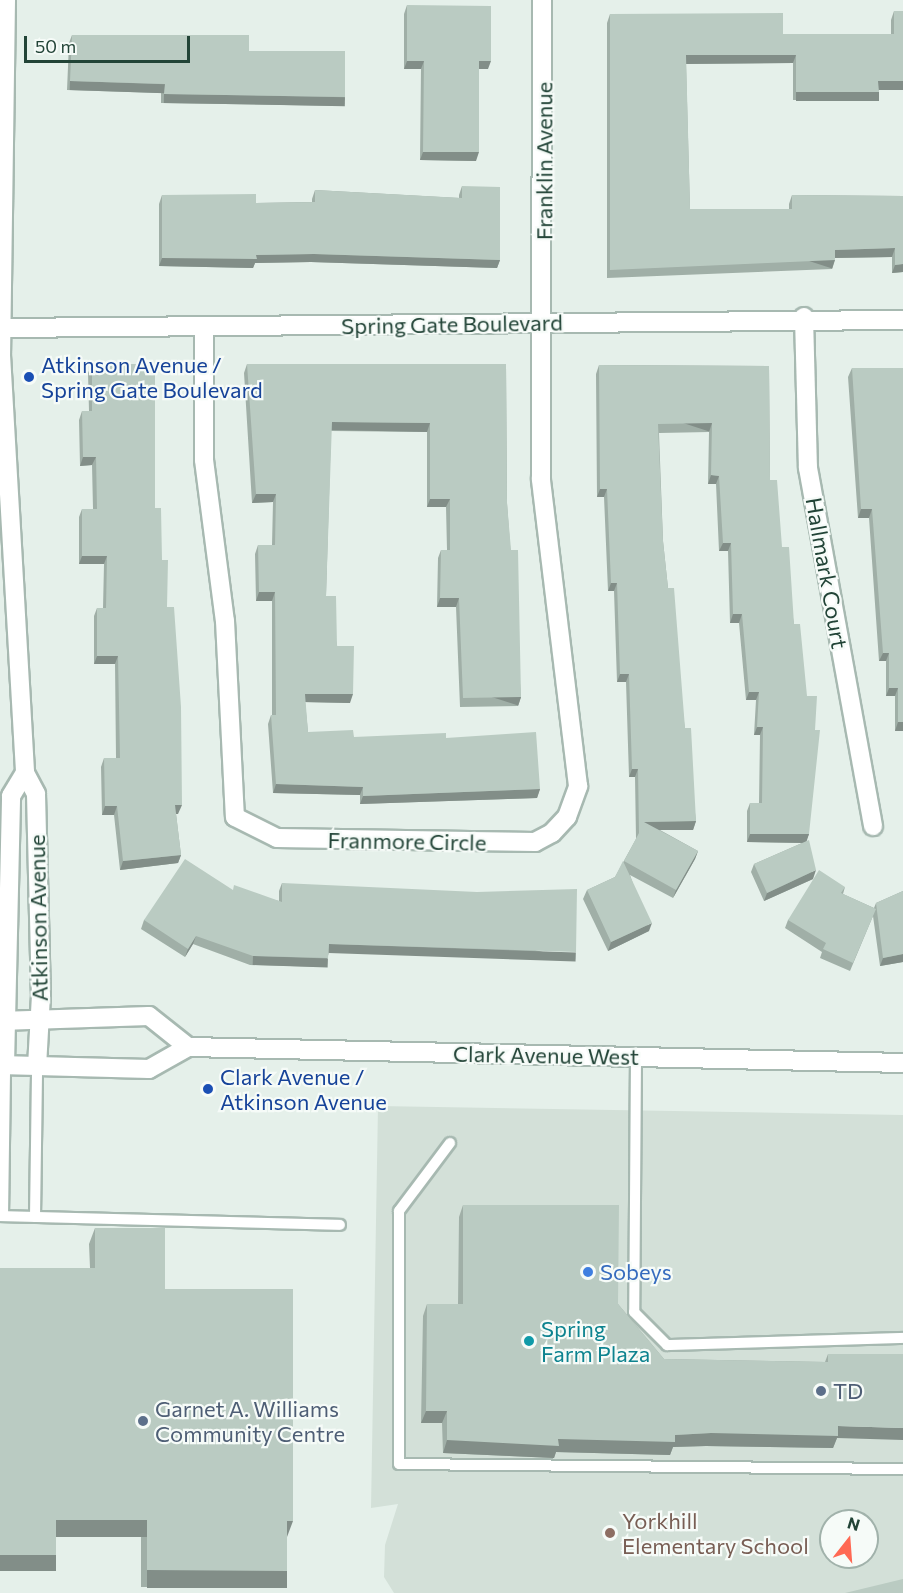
<!DOCTYPE html>
<html>
<head>
<meta charset="utf-8">
<style>
  body { margin:0 }
  #map { position:relative; width:903px; height:1593px; overflow:hidden; background:#e5f0ea; font-family:Commissioner,sans-serif }
  div>[style] { position:absolute }
  .built>* { inset:0; background:#d3e0d8 }
  .roads { filter:drop-shadow(2px 0 #a7b9b1) drop-shadow(-2px 0 #a7b9b1) drop-shadow(0 2px #a7b9b1) drop-shadow(0 -2px #a7b9b1) }
  .lane>* { height:10px; margin:-5px; padding:0 5px; transform-origin:5px; border-radius:5px; background:#fff }
  .street>* { height:18px; margin:-9px; padding:0 9px; transform-origin:9px; border-radius:9px; background:#fff }
  .secondary>* { height:18px; margin:-9px; padding:0 9px; transform-origin:9px; border-radius:9px; background:#fff }
  .wall>* { inset:0; background:#a0afa7 }
  .shaded-wall>* { inset:0; background:#828e88; transform-origin:0 0 }
  .building>* { inset:0; background:#bacbc2 }
  .dots>* { width:16px; height:16px; translate:-50% -50%; box-sizing:border-box; border:3px solid #f6fbf8; border-radius:50% }
  span { translate:-50% -50%; white-space:nowrap; text-align:center; line-height:1.15; -webkit-text-stroke:4.5px #f6fbf8; paint-order:stroke }
  .street-label { font-size:22px; color:#224437 }
  .transit-label { font-size:22px; color:#164399 }
  .left { translate:0 -50%; text-align:left }
  .shop-label { font-size:22px; color:#366cbe }
  .culture-label { font-size:22px; color:#0d838f }
  .service-label { font-size:22px; color:#4e5e75 }
  .education-label { font-size:22px; color:#785e54 }
  .north { position:absolute; left:819px; top:1509px; width:60px; height:60px; box-sizing:border-box; background:#f6fbf8; border:2px solid #a1b2ab; border-radius:50%; rotate:17deg; font-size:16px; font-weight:700; line-height:24px; text-align:center; color:#224437 }
  .north::after { content:''; display:block; margin:auto; width:21px; height:27px; background:#ff6954; clip-path:polygon(50% 0,100% 100%,50% 72%,0 100%) }
  .scale { position:absolute; left:24px; top:36px; width:166px; height:27px; box-sizing:border-box; border:3px solid #224437; border-top:0; padding-left:8px; font-size:18px; line-height:21px; white-space:nowrap; color:#224437; -webkit-text-stroke:4px #f6fbf8; paint-order:stroke }
</style>
</head>
<body>
<div id="map">
  <div class="built">
    <div style="clip-path:polygon(evenodd,378px 1106px,903px 1115px,903px 1593px,394px 1593px,384px 1577px,385px 1545px,398px 1504px,371px 1508px,378px 1106px,831px 1521px,867px 1521px,867px 1557px,831px 1557px,831px 1521px)"></div>
  </div>
  <div class="roads">
    <div class="lane">
      <div style="left:636px;top:1057px;width:255px;rotate:90.4deg"></div>
      <div style="left:634px;top:1312px;width:47px;rotate:45deg"></div>
      <div style="left:667px;top:1345px;width:236px;rotate:-1.7deg"></div>
      <div style="left:450px;top:1143px;width:85px;rotate:126.9deg"></div>
      <div style="left:399px;top:1211px;width:253px;rotate:90deg"></div>
      <div style="left:399px;top:1464px;width:504px;rotate:0.57deg"></div>
      <div style="left:0;top:1216px;width:340px;rotate:1.5deg"></div>
      <div style="left:3px;top:1216px;width:151px;rotate:-89.2deg"></div>
      <div style="left:35px;top:1217px;width:151px;rotate:-89.2deg"></div>
    </div>
    <div class="street">
      <div style="left:804px;top:317px;width:151px;rotate:88.5deg"></div>
      <div style="left:808px;top:468px;width:364px;rotate:79.7deg"></div>
      <div style="left:0;top:328px;width:903px;rotate:-0.51deg"></div>
      <div style="left:204px;top:328px;width:132px;rotate:90deg"></div>
      <div style="left:204px;top:460px;width:162px;rotate:82.6deg"></div>
      <div style="left:225px;top:621px;width:196px;rotate:87.1deg"></div>
      <div style="left:235px;top:817px;width:47px;rotate:26.6deg"></div>
      <div style="left:277px;top:838px;width:258px;rotate:0.9deg"></div>
      <div style="left:535px;top:842px;width:19px;rotate:-28deg"></div>
      <div style="left:552px;top:833px;width:22px;rotate:-47deg"></div>
      <div style="left:567px;top:817px;width:33px;rotate:-70deg"></div>
      <div style="left:578px;top:786px;width:309px;rotate:-96.9deg"></div>
      <div style="left:541px;top:479px;width:479px;rotate:-89.9deg"></div>
    </div>
    <div class="secondary">
      <div style="left:6px;top:0;width:355px;rotate:90.8deg"></div>
      <div style="left:1px;top:355px;width:419px;rotate:86.7deg"></div>
      <div style="left:25px;top:773px;width:24px;rotate:62deg"></div>
      <div style="left:36px;top:794px;width:201px;rotate:88.6deg"></div>
      <div style="left:41px;top:995px;width:71px;rotate:93.2deg"></div>
      <div style="left:0;top:1021px;width:149px;rotate:-1.9deg"></div>
      <div style="left:149px;top:1016px;width:50px;rotate:38.5deg"></div>
      <div style="left:0;top:1065px;width:149px;rotate:1.5deg"></div>
      <div style="left:149px;top:1069px;width:45px;rotate:-29.4deg"></div>
      <div style="left:188px;top:1047px;width:715px;rotate:1.28deg"></div>
      <div style="left:5px;top:1065px;width:269px;rotate:-88.7deg"></div>
      <div style="left:11px;top:796px;width:27px;rotate:-59deg"></div>
    </div>
  </div>
  <div class="wall">
    <div style="clip-path:polygon(407px 5px,488px 69px,479px 69px,476px 161px,420px 160px,421px 69px,404px 69px,404px 14px)"></div>
    <div style="clip-path:polygon(894px 11px,903px 11px,903px 90px,879px 90px,875px 100px,793px 100px,793px 63px,686px 64px,690px 209px,789px 209px,789px 204px,792px 195px,903px 196px,903px 272px,892px 273px,892px 257px,835px 258px,832px 269px,607px 278px,607px 23px,610px 14px,783px 34px,891px 34px,891px 20px)"></div>
    <div style="clip-path:polygon(72px 35px,249px 51px,345px 97px,342px 106px,161px 103px,161px 93px,67px 90px,69px 43px)"></div>
    <div style="clip-path:polygon(462px 186px,500px 260px,497px 268px,311px 262px,255px 263px,253px 268px,159px 266px,159px 204px,162px 195px,256px 203px,312px 202px,312px 199px,315px 190px,459px 198px,459px 195px)"></div>
    <div style="clip-path:polygon(92px 364px,155px 508px,167px 607px,178px 814px,176px 814px,181px 855px,178px 863px,120px 870px,114px 815px,102px 815px,101px 767px,104px 758px,116px 758px,115px 664px,94px 664px,94px 616px,97px 608px,103px 608px,104px 564px,79px 564px,79px 517px,82px 509px,93px 509px,92px 465px,80px 466px,79px 420px,82px 411px,89px 411px,88px 373px)"></div>
    <div style="clip-path:polygon(247px 364px,506px 364px,507px 503px,521px 697px,518px 706px,460px 707px,456px 607px,437px 607px,438px 558px,441px 550px,447px 550px,446px 507px,427px 507px,427px 432px,331px 431px,326px 596px,350px 703px,305px 702px,308px 732px,354px 737px,446px 738px,540px 789px,537px 798px,360px 804px,360px 795px,273px 793px,268px 724px,271px 715px,272px 715px,272px 601px,256px 601px,255px 554px,258px 545px,272px 545px,273px 502px,252px 503px,244px 373px)"></div>
    <div style="clip-path:polygon(599px 365px,769px 366px,770px 480px,794px 624px,809px 834px,806px 841px,813px 879px,764px 901px,751px 872px,754px 864px,802px 843px,747px 842px,747px 811px,750px 803px,759px 803px,760px 735px,754px 735px,756px 700px,746px 700px,739px 623px,730px 623px,728px 551px,719px 551px,716px 484px,708px 484px,709px 432px,659px 433px,663px 541px,668px 588px,696px 821px,693px 830px,660px 830px,698px 851px,695px 859px,673px 898px,630px 875px,649px 931px,608px 951px,583px 899px,587px 890px,615px 877px,636px 839px,635px 777px,629px 777px,626px 682px,617px 682px,614px 591px,608px 591px,604px 497px,597px 497px,596px 374px)"></div>
    <div style="clip-path:polygon(852px 368px,903px 368px,903px 731px,895px 731px,895px 696px,886px 696px,886px 661px,879px 661px,869px 518px,858px 518px,848px 377px)"></div>
    <div style="clip-path:polygon(282px 883px,573px 960px,329px 952px,325px 967px,250px 965px,193px 944px,185px 957px,141px 929px,144px 920px,233px 890px,279px 901px,279px 891px)"></div>
    <div style="clip-path:polygon(845px 887px,843px 894px,874px 908px,876px 903px,903px 891px,903px 962px,880px 966px,873px 916px,850px 971px,820px 958px,822px 952px,785px 928px,788px 920px)"></div>
    <div style="clip-path:polygon(463px 1205px,618px 1304px,664px 1359px,825px 1362px,828px 1354px,837px 1438px,833px 1448px,706px 1446px,673px 1447px,670px 1455px,556px 1452px,554px 1458px,443px 1453px,442px 1423px,421px 1423px,423px 1316px,427px 1304px,458px 1304px,459px 1217px)"></div>
    <div style="clip-path:polygon(95px 1228px,165px 1289px,287px 1537px,281px 1587px,141px 1587px,141px 1536px,56px 1536px,56px 1555px,50px 1571px,90px 1268px,89px 1244px)"></div>
  </div>
  <div class="shaded-wall">
    <div style="clip-path:polygon(686px 55px,796px 55px,793px 63px,683px 64px)"></div>
    <div style="clip-path:polygon(407px 61px,424px 61px,421px 69px,404px 69px)"></div>
    <div style="clip-path:polygon(479px 61px,491px 61px,488px 69px,476px 69px)"></div>
    <div style="left:70px;top:81px;width:95px;height:9px;rotate:2deg"></div>
    <div style="left:878px;top:81px;width:25px;height:9px"></div>
    <div style="left:796px;top:92px;width:83px;height:9px"></div>
    <div style="left:164px;top:94px;width:181px;height:9px;rotate:1deg"></div>
    <div style="clip-path:polygon(423px 152px,479px 152px,476px 161px,420px 160px)"></div>
    <div style="clip-path:polygon(895px 248px,892px 257px,832px 258px,835px 250px)"></div>
    <div style="clip-path:polygon(314px 254px,500px 260px,497px 268px,311px 262px,255px 263px,253px 268px,159px 266px,162px 258px,256px 255px)"></div>
    <div style="left:835px;top:260px;width:9px;height:225px;rotate:108deg"></div>
    <div style="clip-path:polygon(903px 264px,903px 272px,892px 273px,895px 265px)"></div>
    <div style="clip-path:polygon(332px 422px,430px 423px,427px 432px,329px 430px)"></div>
    <div style="left:712px;top:423px;width:9px;height:54px;rotate:108deg"></div>
    <div style="clip-path:polygon(83px 457px,96px 457px,92px 465px,80px 466px)"></div>
    <div style="clip-path:polygon(711px 475px,719px 476px,716px 484px,708px 484px)"></div>
    <div style="clip-path:polygon(600px 489px,607px 489px,604px 497px,597px 497px)"></div>
    <div style="clip-path:polygon(256px 494px,276px 494px,273px 502px,252px 503px)"></div>
    <div style="clip-path:polygon(430px 499px,450px 499px,446px 507px,427px 507px)"></div>
    <div style="clip-path:polygon(861px 509px,872px 509px,869px 518px,858px 518px)"></div>
    <div style="clip-path:polygon(723px 543px,731px 543px,728px 551px,719px 551px)"></div>
    <div style="clip-path:polygon(82px 556px,107px 556px,104px 564px,79px 564px)"></div>
    <div style="clip-path:polygon(611px 583px,617px 583px,614px 591px,608px 591px)"></div>
    <div style="clip-path:polygon(259px 592px,275px 592px,272px 601px,256px 601px)"></div>
    <div style="clip-path:polygon(440px 598px,459px 598px,456px 607px,437px 607px)"></div>
    <div style="clip-path:polygon(733px 614px,742px 614px,739px 623px,730px 623px)"></div>
    <div style="clip-path:polygon(883px 653px,889px 653px,886px 661px,879px 661px)"></div>
    <div style="clip-path:polygon(97px 656px,118px 656px,115px 664px,94px 664px)"></div>
    <div style="clip-path:polygon(620px 674px,629px 674px,626px 682px,617px 682px)"></div>
    <div style="clip-path:polygon(889px 688px,898px 688px,895px 696px,886px 696px)"></div>
    <div style="clip-path:polygon(749px 692px,759px 692px,756px 700px,746px 700px)"></div>
    <div style="clip-path:polygon(305px 694px,353px 694px,350px 703px,302px 702px)"></div>
    <div style="left:521px;top:697px;width:9px;height:58px;rotate:108deg"></div>
    <div style="clip-path:polygon(898px 722px,903px 722px,903px 731px,895px 731px)"></div>
    <div style="clip-path:polygon(757px 727px,763px 727px,760px 735px,754px 735px)"></div>
    <div style="clip-path:polygon(632px 769px,638px 769px,635px 777px,629px 777px)"></div>
    <div style="clip-path:polygon(276px 784px,363px 787px,360px 795px,273px 793px)"></div>
    <div style="clip-path:polygon(540px 789px,537px 798px,360px 804px,363px 796px)"></div>
    <div style="clip-path:polygon(175px 805px,182px 805px,178px 814px,172px 814px)"></div>
    <div style="clip-path:polygon(105px 806px,117px 806px,114px 815px,102px 815px)"></div>
    <div style="clip-path:polygon(696px 821px,693px 830px,641px 830px,644px 822px)"></div>
    <div style="clip-path:polygon(750px 834px,809px 834px,806px 843px,747px 842px)"></div>
    <div style="clip-path:polygon(698px 851px,695px 859px,673px 898px,676px 890px)"></div>
    <div style="clip-path:polygon(181px 855px,178px 863px,120px 870px,123px 861px)"></div>
    <div style="clip-path:polygon(816px 870px,813px 879px,764px 901px,767px 893px)"></div>
    <div style="clip-path:polygon(652px 923px,649px 931px,608px 951px,611px 942px)"></div>
    <div style="clip-path:polygon(196px 936px,193px 944px,185px 957px,188px 949px)"></div>
    <div style="left:329px;top:944px;width:247px;height:9px;rotate:2deg"></div>
    <div style="clip-path:polygon(903px 954px,903px 962px,880px 966px,883px 958px)"></div>
    <div style="left:253px;top:956px;width:75px;height:9px;rotate:2deg"></div>
    <div style="clip-path:polygon(426px 1411px,447px 1411px,442px 1423px,421px 1423px)"></div>
    <div style="clip-path:polygon(838px 1426px,903px 1428px,903px 1440px,837px 1438px,833px 1448px,706px 1446px,673px 1447px,670px 1455px,556px 1452px,554px 1458px,443px 1453px,447px 1440px,558px 1439px,675px 1435px)"></div>
    <div style="left:56px;top:1520px;width:91px;height:17px"></div>
    <div style="clip-path:polygon(287px 1521px,293px 1521px,287px 1537px)"></div>
    <div style="left:0;top:1555px;width:56px;height:16px"></div>
    <div style="left:147px;top:1570px;width:140px;height:18px"></div>
  </div>
  <div class="building">
    <div style="clip-path:polygon(407px 5px,491px 6px,491px 61px,479px 61px,479px 152px,423px 152px,424px 61px,407px 61px)"></div>
    <div style="clip-path:polygon(894px 11px,903px 11px,903px 81px,878px 81px,879px 92px,796px 92px,796px 55px,686px 55px,690px 209px,792px 209px,792px 195px,903px 196px,903px 264px,895px 265px,895px 248px,835px 250px,835px 260px,610px 270px,610px 14px,783px 13px,783px 34px,894px 34px)"></div>
    <div style="clip-path:polygon(72px 35px,249px 35px,249px 51px,345px 51px,345px 97px,164px 94px,165px 84px,70px 81px)"></div>
    <div style="clip-path:polygon(462px 186px,500px 187px,500px 260px,314px 254px,256px 255px,257px 259px,162px 258px,162px 195px,256px 194px,256px 203px,315px 202px,315px 190px,462px 198px)"></div>
    <div style="clip-path:polygon(92px 364px,155px 364px,155px 508px,161px 508px,162px 560px,168px 560px,167px 607px,174px 607px,181px 707px,182px 805px,175px 805px,181px 855px,123px 861px,117px 806px,105px 806px,104px 758px,120px 758px,118px 656px,97px 656px,97px 608px,106px 608px,107px 556px,82px 556px,82px 509px,97px 509px,96px 457px,83px 457px,82px 411px,92px 411px)"></div>
    <div style="clip-path:polygon(247px 364px,506px 364px,507px 503px,511px 550px,518px 550px,521px 697px,463px 698px,459px 598px,440px 598px,441px 550px,450px 550px,450px 499px,430px 499px,430px 423px,332px 422px,326px 596px,336px 596px,337px 646px,354px 646px,353px 694px,305px 694px,308px 732px,353px 730px,354px 737px,446px 733px,446px 738px,536px 732px,540px 789px,363px 796px,363px 787px,276px 784px,271px 715px,276px 715px,275px 592px,259px 592px,258px 545px,275px 545px,276px 494px,256px 494px)"></div>
    <div style="clip-path:polygon(599px 365px,769px 366px,770px 480px,777px 480px,782px 547px,789px 547px,794px 624px,800px 624px,807px 696px,817px 696px,815px 730px,820px 730px,809px 834px,750px 834px,750px 803px,762px 803px,763px 727px,757px 727px,759px 692px,749px 692px,742px 614px,733px 614px,731px 543px,723px 543px,719px 476px,711px 475px,712px 423px,658px 424px,663px 541px,668px 588px,674px 588px,685px 728px,691px 728px,696px 821px,644px 822px,698px 851px,676px 890px,624px 861px,639px 833px,638px 769px,632px 769px,629px 674px,620px 674px,617px 583px,611px 583px,607px 489px,600px 489px)"></div>
    <div style="clip-path:polygon(852px 368px,903px 368px,903px 722px,898px 722px,898px 688px,889px 688px,889px 653px,883px 653px,872px 509px,861px 509px)"></div>
    <div style="clip-path:polygon(809px 840px,816px 870px,767px 893px,754px 864px)"></div>
    <div style="clip-path:polygon(185px 859px,233px 890px,234px 885px,282px 902px,282px 883px,477px 892px,577px 889px,576px 952px,329px 944px,328px 958px,253px 956px,196px 936px,188px 949px,144px 920px)"></div>
    <div style="clip-path:polygon(623px 861px,652px 923px,611px 942px,587px 890px,615px 877px)"></div>
    <div style="clip-path:polygon(819px 870px,845px 887px,841px 893px,876px 909px,853px 963px,823px 949px,826px 943px,788px 920px)"></div>
    <div style="clip-path:polygon(903px 891px,903px 954px,883px 958px,876px 903px)"></div>
    <div style="clip-path:polygon(463px 1205px,619px 1205px,618px 1304px,664px 1359px,828px 1362px,828px 1354px,903px 1354px,903px 1428px,838px 1426px,838px 1436px,711px 1433px,675px 1435px,675px 1442px,558px 1439px,559px 1446px,447px 1440px,447px 1411px,426px 1411px,427px 1304px,463px 1304px)"></div>
    <div style="clip-path:polygon(95px 1228px,165px 1228px,165px 1289px,293px 1289px,293px 1521px,287px 1521px,287px 1571px,147px 1570px,147px 1520px,56px 1520px,56px 1555px,0 1555px,0 1268px,95px 1268px)"></div>
    <div style="clip-path:polygon(903px 1579px,903px 1593px,845px 1593px)"></div>
  </div>
  <div class="dots">
    <div style="left:29px;top:377px;background:#1a4fb4"></div>
    <div style="left:208px;top:1089px;background:#1a4fb4"></div>
    <div style="left:588px;top:1272px;background:#3f7fe0"></div>
    <div style="left:529px;top:1341px;background:#0f9aa8"></div>
    <div style="left:821px;top:1391px;background:#5c6f8a"></div>
    <div style="left:143px;top:1421px;background:#5c6f8a"></div>
    <div style="left:610px;top:1533px;background:#8d6e63"></div>
  </div>
  <div class="street-label">
    <span style="left:544px;top:161px;rotate:-90deg">Franklin Avenue</span>
    <span style="left:452px;top:324px;rotate:-1deg">Spring Gate Boulevard</span>
    <span style="left:827px;top:573px;rotate:80deg">Hallmark Court</span>
    <span style="left:407px;top:841px;rotate:1deg">Franmore Circle</span>
    <span style="left:38px;top:918px;rotate:-91deg">Atkinson Avenue</span>
    <span style="left:546px;top:1055px;rotate:1deg">Clark Avenue West</span>
  </div>
  <div class="transit-label">
    <span class="left" style="left:41px;top:377px">Atkinson Avenue /<br>Spring Gate Boulevard</span>
    <span class="left" style="left:220px;top:1089px">Clark Avenue /<br>Atkinson Avenue</span>
  </div>
  <div class="shop-label">
    <span class="left" style="left:600px;top:1272px">Sobeys</span>
  </div>
  <div class="culture-label">
    <span class="left" style="left:541px;top:1341px">Spring<br>Farm Plaza</span>
  </div>
  <div class="service-label">
    <span class="left" style="left:833px;top:1391px">TD</span>
    <span class="left" style="left:155px;top:1421px">Garnet A. Williams<br>Community Centre</span>
  </div>
  <div class="education-label">
    <span class="left" style="left:622px;top:1533px">Yorkhill<br>Elementary School</span>
  </div>
  <div class="north">N</div>
  <div class="scale">50 m</div>
</div>
</body>
</html>
